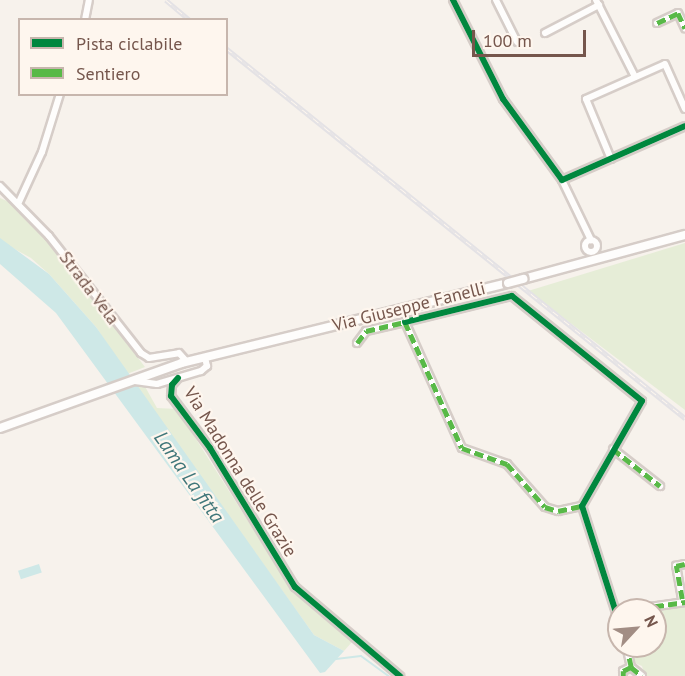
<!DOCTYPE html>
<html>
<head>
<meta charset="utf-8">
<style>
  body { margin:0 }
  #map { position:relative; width:685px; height:676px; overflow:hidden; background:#f7f2ec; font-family:"PT Sans",sans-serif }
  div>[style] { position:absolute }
  .green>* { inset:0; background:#e6edd7 }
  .water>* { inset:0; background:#cee8e7; transform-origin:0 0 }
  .stream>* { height:2px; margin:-1px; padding:0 1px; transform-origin:1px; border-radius:1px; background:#cee8e7 }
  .roads { filter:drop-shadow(2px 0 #d6cdc8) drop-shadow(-2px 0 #d6cdc8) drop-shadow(0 2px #d6cdc8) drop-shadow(0 -2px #d6cdc8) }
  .street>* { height:6px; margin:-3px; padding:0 3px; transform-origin:3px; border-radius:3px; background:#fefdfc }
  .street>.ring { margin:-3px; padding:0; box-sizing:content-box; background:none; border:6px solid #fefdfc; border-radius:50% }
  .secondary>* { height:8px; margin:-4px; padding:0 4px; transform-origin:4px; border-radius:4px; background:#fefdfc }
  .rail>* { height:4.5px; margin-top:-2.25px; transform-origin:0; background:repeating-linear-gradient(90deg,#fef6ee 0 7px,#e4e2e5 0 14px); box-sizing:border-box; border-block:2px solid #e4e2e5 }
  .bridges { filter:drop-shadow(2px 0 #d6cdc8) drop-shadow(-2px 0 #d6cdc8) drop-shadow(0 2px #d6cdc8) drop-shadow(0 -2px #d6cdc8) }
  .secondary-bridge>* { height:8px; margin:-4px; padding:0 4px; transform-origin:4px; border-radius:4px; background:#fefdfc }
  .quiet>* { height:4.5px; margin-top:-2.25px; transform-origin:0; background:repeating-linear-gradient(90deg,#58b947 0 9px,transparent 0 13.5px) }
  .cycleway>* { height:6px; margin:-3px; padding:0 3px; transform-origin:3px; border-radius:3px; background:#00873e }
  span { translate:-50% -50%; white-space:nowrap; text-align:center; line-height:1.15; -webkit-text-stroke:4.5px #fef6ee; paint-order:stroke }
  .street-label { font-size:18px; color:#75564c }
  .water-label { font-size:20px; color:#40777a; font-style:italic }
  .legend { position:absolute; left:18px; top:18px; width:210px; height:78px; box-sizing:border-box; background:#fef6ee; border:2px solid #c7b6ad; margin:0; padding:8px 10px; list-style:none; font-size:18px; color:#75564c }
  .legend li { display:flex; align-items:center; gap:12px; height:30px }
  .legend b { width:30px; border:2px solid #c7b6ad }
  .north { position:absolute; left:607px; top:598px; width:60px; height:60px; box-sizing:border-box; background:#fef6ee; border:2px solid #c7b6ad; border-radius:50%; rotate:64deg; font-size:16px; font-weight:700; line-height:24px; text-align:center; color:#75564c }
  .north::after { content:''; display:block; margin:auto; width:21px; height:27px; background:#a28d84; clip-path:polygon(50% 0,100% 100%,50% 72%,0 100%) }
  .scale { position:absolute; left:472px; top:30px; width:114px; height:27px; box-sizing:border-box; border:3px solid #75564c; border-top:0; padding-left:8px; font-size:18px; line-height:21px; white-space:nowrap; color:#75564c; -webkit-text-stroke:4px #fef6ee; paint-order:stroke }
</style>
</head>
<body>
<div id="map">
  <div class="green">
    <div style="clip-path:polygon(0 198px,16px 205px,49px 241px,145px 367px,127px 374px,96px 327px,49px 274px,31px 258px,0 241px)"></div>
    <div style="clip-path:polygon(685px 243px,685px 410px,528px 291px)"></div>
    <div style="clip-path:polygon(143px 383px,157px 408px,177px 409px,291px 589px,352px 642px,344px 651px,314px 635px,135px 386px)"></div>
    <div style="clip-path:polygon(681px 604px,685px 606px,685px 676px,645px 676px,642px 666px,635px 663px,629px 646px,655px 646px,655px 610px,649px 610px)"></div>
  </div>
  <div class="water">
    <div style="clip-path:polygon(0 238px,49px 274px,96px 327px,314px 635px,344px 651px,325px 672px,320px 673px,56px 313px,0 264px)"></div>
    <div style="left:39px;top:564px;width:9px;height:22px;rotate:72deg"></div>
  </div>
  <div class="stream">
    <div style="left:336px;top:659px;width:25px;rotate:-7deg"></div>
    <div style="left:361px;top:656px;width:34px;rotate:36deg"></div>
  </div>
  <div class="roads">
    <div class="street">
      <div style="left:453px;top:0;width:111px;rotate:63.2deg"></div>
      <div style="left:503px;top:99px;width:100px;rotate:53.9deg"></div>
      <div style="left:562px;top:180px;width:134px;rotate:-23.7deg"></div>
      <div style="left:496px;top:0;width:47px;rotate:63.4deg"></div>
      <div style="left:596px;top:0;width:86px;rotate:63.1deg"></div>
      <div style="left:85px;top:20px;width:20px;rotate:-79deg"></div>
      <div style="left:657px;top:23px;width:23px;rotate:-25deg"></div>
      <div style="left:678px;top:13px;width:17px;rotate:65deg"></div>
      <div style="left:545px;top:33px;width:61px;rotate:-27.4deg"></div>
      <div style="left:611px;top:159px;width:65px;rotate:-112.6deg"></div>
      <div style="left:586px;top:99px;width:86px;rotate:-23.9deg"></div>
      <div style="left:665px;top:64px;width:49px;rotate:66deg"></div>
      <div style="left:562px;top:180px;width:67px;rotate:64.2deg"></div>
      <div style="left:0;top:186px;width:70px;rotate:45.6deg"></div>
      <div style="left:49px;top:236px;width:149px;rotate:51.8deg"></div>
      <div style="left:141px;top:353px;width:9px;rotate:32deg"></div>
      <div style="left:149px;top:358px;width:30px;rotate:-9deg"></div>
      <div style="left:179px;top:353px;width:12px;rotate:48deg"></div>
      <div style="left:19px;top:202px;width:55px;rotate:-65.3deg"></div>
      <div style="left:42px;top:152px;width:61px;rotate:-72.8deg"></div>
      <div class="ring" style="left:585px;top:240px;width:6px;height:6px"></div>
      <div style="left:405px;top:322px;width:110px;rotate:-13.7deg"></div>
      <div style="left:512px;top:296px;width:167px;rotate:38.9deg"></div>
      <div style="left:642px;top:401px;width:121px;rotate:119.7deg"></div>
      <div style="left:582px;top:506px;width:122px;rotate:72.3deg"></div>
      <div style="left:357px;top:343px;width:15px;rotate:-53deg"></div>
      <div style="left:366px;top:331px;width:40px;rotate:-13deg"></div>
      <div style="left:405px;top:322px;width:138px;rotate:65.7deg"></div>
      <div style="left:462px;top:448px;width:48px;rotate:19.6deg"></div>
      <div style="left:507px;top:464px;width:57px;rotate:48.5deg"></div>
      <div style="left:545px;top:507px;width:14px;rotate:17deg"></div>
      <div style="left:558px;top:511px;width:25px;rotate:-12deg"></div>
      <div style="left:178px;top:378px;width:9px;rotate:131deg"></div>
      <div style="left:172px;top:385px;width:11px;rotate:95deg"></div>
      <div style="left:171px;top:396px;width:65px;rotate:53.1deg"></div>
      <div style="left:210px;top:448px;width:163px;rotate:58.6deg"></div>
      <div style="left:295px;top:587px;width:138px;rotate:40.3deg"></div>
      <div style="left:135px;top:381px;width:22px;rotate:8deg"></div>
      <div style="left:157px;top:384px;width:46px;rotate:-16.5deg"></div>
      <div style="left:201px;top:371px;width:8px;rotate:-40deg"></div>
      <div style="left:207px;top:366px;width:8px;rotate:-104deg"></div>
      <div style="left:613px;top:449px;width:60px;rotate:38.2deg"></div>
      <div style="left:682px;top:599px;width:34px;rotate:-100deg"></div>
      <div style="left:676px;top:566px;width:9px;rotate:-13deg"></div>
      <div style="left:628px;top:610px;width:58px;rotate:-8deg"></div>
      <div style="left:631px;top:667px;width:14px;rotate:39deg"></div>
      <div style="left:623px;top:676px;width:5px;rotate:-90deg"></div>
      <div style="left:623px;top:671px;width:9px;rotate:-27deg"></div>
      <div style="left:631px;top:667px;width:22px;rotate:-103deg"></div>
    </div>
    <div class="secondary">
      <div style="left:523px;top:279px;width:168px;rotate:-15.2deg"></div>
      <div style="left:0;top:428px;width:193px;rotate:-19.7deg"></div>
      <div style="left:182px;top:363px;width:336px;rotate:-13.8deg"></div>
    </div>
  </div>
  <div class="rail">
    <div style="left:166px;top:0;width:31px;rotate:40deg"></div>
    <div style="left:226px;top:48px;width:590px;rotate:38.87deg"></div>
  </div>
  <div class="bridges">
    <div class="secondary-bridge">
      <div style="left:508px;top:283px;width:16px;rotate:-15deg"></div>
    </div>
  </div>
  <div class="quiet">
    <div style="left:657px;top:23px;width:23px;rotate:-25deg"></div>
    <div style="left:678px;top:13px;width:17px;rotate:65deg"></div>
    <div style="left:357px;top:343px;width:15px;rotate:-53deg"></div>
    <div style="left:366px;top:331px;width:40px;rotate:-13deg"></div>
    <div style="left:405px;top:322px;width:138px;rotate:65.7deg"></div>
    <div style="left:462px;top:448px;width:48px;rotate:19.6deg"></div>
    <div style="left:507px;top:464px;width:57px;rotate:48.5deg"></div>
    <div style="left:545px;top:507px;width:14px;rotate:17deg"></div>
    <div style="left:558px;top:511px;width:25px;rotate:-12deg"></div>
    <div style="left:613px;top:449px;width:60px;rotate:38.2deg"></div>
    <div style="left:682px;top:599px;width:34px;rotate:-100deg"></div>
    <div style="left:676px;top:566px;width:9px;rotate:-13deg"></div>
    <div style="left:628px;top:610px;width:58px;rotate:-8deg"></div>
    <div style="left:631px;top:667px;width:14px;rotate:39deg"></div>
    <div style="left:623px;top:676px;width:5px;rotate:-90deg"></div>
    <div style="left:623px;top:671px;width:9px;rotate:-27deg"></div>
    <div style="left:631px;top:667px;width:22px;rotate:-103deg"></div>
  </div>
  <div class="cycleway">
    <div style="left:453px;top:0;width:111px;rotate:63.2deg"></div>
    <div style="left:503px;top:99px;width:100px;rotate:53.9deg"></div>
    <div style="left:562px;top:180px;width:134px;rotate:-23.7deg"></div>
    <div style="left:405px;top:322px;width:110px;rotate:-13.7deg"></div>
    <div style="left:512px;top:296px;width:167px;rotate:38.9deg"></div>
    <div style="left:642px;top:401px;width:121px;rotate:119.7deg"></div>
    <div style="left:582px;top:506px;width:122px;rotate:72.3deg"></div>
    <div style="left:178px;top:378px;width:9px;rotate:131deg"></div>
    <div style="left:172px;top:385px;width:11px;rotate:95deg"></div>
    <div style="left:171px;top:396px;width:65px;rotate:53.1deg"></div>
    <div style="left:210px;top:448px;width:163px;rotate:58.6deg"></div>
    <div style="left:295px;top:587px;width:138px;rotate:40.3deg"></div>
  </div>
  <div class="street-label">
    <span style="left:89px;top:288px;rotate:53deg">Strada Vela</span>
    <span style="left:409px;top:307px;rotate:-14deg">Via Giuseppe Fanelli</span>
    <span style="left:240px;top:472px;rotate:58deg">Via Madonna delle Grazie</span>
  </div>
  <div class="water-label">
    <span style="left:189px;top:477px;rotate:55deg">Lama La fitta</span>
  </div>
  <ul class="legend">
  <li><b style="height:8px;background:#00873e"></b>Pista ciclabile</li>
  <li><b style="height:8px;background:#58b947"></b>Sentiero</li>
  </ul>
  <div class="north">N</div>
  <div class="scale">100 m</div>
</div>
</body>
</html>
